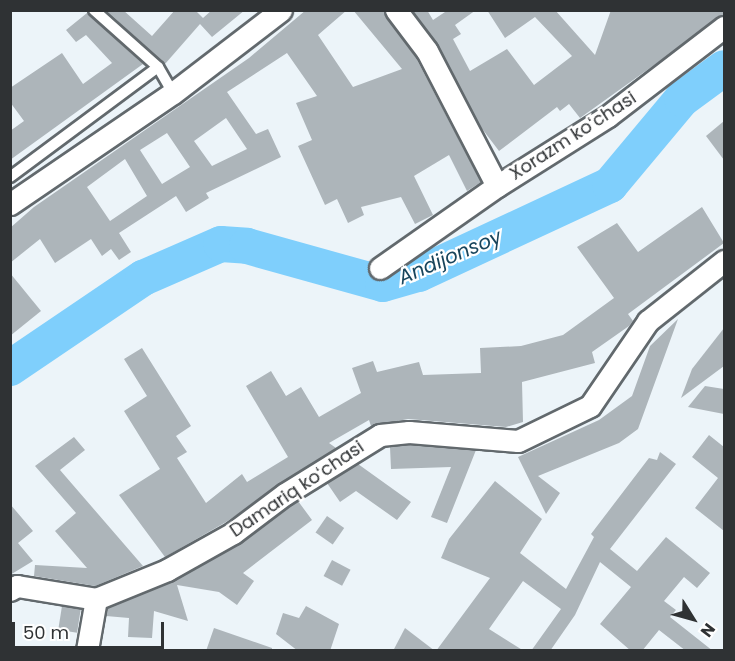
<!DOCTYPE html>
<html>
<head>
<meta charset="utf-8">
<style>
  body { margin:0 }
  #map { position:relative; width:735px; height:661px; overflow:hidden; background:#ecf4f9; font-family:Poppins,sans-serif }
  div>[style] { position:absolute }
  .river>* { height:36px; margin:-18px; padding:0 18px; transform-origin:18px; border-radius:18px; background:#7fcffc }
  .building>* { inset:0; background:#adb5ba; transform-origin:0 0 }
  .roads { filter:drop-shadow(2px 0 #62696d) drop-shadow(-2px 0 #62696d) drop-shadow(0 2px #62696d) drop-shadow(0 -2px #62696d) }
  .service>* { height:10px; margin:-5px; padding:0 5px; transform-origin:5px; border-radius:5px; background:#fff }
  .minor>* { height:21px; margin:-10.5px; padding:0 10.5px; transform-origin:10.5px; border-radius:10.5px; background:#fff }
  span { translate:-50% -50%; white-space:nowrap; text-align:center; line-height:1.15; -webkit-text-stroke:4.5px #fff; paint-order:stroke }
  .street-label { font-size:18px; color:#2f3234 }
  .water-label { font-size:20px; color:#18455c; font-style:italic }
  .frame { position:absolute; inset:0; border:12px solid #2f3234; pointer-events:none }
  .north { position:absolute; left:663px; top:589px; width:60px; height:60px; -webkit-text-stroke:4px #fff; paint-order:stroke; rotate:127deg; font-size:16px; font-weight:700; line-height:24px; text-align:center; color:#2f3234 }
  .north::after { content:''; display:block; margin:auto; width:21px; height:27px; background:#2f3234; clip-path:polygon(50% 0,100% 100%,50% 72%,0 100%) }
  .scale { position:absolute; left:12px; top:622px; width:152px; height:27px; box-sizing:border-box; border:3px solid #2f3234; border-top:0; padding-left:8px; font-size:18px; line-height:21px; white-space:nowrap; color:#2f3234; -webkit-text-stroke:4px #fff; paint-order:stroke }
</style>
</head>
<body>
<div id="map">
  <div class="river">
    <div style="left:10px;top:368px;width:161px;rotate:-34.1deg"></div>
    <div style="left:143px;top:278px;width:85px;rotate:-23.6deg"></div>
    <div style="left:221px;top:244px;width:26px;rotate:4deg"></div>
    <div style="left:247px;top:246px;width:141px;rotate:15.6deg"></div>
    <div style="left:383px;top:284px;width:37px;rotate:-16deg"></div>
    <div style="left:419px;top:274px;width:211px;rotate:-25deg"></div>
    <div style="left:610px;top:185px;width:112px;rotate:-50.1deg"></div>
    <div style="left:682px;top:99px;width:52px;rotate:-36.4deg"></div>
  </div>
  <div class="building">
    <div style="clip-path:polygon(106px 10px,123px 10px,152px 36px,175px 10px,195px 10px,203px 18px,212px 10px,245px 10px,212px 37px,200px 24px,165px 64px)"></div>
    <div style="clip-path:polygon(evenodd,306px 10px,347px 10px,318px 35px,353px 87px,402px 69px,353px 10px,383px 10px,416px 58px,481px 182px,467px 191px,449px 155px,414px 176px,433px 215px,415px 224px,401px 197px,361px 207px,364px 215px,348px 223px,337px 199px,325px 205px,298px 146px,312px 140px,296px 103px,317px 96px,287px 53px,227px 92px,256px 134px,268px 129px,281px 157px,206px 193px,209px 198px,186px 212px,176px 196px,119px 233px,131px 252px,119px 260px,111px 249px,102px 256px,91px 239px,55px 263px,40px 239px,10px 263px,10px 228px,34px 207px,249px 58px,306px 10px,226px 118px,247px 149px,212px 166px,194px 141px,226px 118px,306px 10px,167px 133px,190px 167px,162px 184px,140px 150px,167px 133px,306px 10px,125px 159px,147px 196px,110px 221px,87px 187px,125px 159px)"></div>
    <div style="clip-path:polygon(412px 10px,427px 10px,433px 20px,448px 10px,476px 10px,455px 25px,461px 34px,453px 39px,470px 71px,507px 49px,534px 85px,572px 56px,535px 17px,505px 38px,487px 10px,555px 10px,595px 55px,611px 10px,724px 10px,724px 15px,580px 118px,569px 104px,560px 111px,557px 107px,499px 151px,480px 126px,438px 45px)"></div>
    <div style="clip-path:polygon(87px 13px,143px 64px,10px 160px,10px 131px,24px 121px,10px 102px,10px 88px,62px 53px,83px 84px,112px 63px,86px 35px,76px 42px,66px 30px)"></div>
    <div style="clip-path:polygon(724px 121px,724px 160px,706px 136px)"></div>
    <div style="clip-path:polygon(702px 207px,724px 243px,628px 314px,633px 321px,629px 326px,592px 352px,595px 363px,522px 382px,523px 422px,506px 427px,408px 419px,371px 426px,369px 420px,329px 443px,336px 448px,226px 522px,165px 557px,119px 495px,160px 469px,124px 411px,147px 396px,124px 359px,142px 348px,191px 426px,176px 436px,187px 452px,177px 458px,206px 503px,242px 474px,247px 482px,288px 457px,246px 386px,271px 371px,286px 396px,301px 387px,319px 417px,361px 393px,352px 368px,373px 361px,377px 372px,419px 362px,423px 375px,481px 373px,480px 348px,521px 346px,563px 335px,614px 298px,577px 247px,617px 223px,638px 252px)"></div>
    <div style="clip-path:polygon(10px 273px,41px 311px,10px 336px)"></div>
    <div style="clip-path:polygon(678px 319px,638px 429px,619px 443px,538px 476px,560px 493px,546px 514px,518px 457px,599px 420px,632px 396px,650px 346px)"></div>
    <div style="clip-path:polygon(724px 328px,724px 366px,681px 398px,692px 369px)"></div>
    <div style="clip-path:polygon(705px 386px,724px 389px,724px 414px,688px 407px)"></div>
    <div style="clip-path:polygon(709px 435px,724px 447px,724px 531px,695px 508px,718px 478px,692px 457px)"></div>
    <div style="clip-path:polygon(74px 437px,85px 450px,60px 470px,143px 566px,95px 586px,34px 576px,35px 565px,87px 568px,55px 531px,76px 513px,35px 466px)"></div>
    <div style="clip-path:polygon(409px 445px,476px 450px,447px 523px,431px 517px,451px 467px,391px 469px,390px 447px)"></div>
    <div style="clip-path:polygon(660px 452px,676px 464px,610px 549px,637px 571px,666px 537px,710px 573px,697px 588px,684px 577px,664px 601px,676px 610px,670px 617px,713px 651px,686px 651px,659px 630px,642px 651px,631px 651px,600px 624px,631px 587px,600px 562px,575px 615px,550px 651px,531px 651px,561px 609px,523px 581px,489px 629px,524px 651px,436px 651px,490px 578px,441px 558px,449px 539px,495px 481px,542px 519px,520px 553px,566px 589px,594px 537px,591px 534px,649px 458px,657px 460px)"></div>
    <div style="clip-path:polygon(358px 464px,411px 502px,397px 520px,356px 491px,340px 502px,327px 483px)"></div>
    <div style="clip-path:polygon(298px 501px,312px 520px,243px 573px,254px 581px,237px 605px,219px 592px,177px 585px,188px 621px,154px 611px,152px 638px,128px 637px,129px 618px,106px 616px,107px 608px,173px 581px,239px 544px)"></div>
    <div style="clip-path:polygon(10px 504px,33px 531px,18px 543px,33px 561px,10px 575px)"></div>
    <div style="left:327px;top:516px;width:21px;height:20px;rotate:35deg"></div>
    <div style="left:332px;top:560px;width:21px;height:18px;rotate:28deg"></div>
    <div style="left:62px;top:606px;width:19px;height:24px;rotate:9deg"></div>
    <div style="clip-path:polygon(306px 606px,339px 624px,330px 651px,298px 651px,276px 634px,283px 613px,299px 618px)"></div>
    <div style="clip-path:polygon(214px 628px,272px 648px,272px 651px,206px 651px)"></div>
    <div style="clip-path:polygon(405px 628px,435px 651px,393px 651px)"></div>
  </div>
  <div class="roads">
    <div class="service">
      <div style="left:94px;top:10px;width:86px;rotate:41.7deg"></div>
      <div style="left:158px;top:67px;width:30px;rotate:60deg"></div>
      <div style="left:10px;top:177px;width:184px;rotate:-36.6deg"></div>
    </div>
    <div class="minor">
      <div style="left:396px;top:10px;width:51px;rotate:52.9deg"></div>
      <div style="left:427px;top:51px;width:152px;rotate:62.6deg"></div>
      <div style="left:497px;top:186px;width:131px;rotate:-32.2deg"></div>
      <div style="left:608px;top:116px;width:146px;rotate:-37.5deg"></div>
      <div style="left:10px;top:204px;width:197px;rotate:-34.3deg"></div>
      <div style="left:173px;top:93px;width:136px;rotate:-37.5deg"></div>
      <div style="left:380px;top:268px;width:143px;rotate:-35deg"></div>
      <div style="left:10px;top:590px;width:8px;rotate:-30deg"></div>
      <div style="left:17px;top:586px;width:80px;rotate:9.3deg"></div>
      <div style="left:96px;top:599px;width:77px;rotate:-22.2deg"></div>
      <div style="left:167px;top:570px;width:76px;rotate:-29.3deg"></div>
      <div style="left:233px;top:533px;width:65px;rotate:-36.9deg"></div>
      <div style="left:285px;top:494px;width:112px;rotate:-31.8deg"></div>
      <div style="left:380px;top:435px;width:29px;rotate:-6deg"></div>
      <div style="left:409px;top:432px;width:109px;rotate:4.7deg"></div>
      <div style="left:518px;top:441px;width:80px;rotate:-25.9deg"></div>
      <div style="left:590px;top:406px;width:103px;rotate:-55.7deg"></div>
      <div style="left:648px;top:321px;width:97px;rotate:-38.3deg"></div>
      <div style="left:87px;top:650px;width:52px;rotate:-80deg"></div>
    </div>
  </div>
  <div class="street-label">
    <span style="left:573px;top:136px;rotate:-33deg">Xorazm koʻchasi</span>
    <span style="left:297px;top:489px;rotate:-34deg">Damariq koʻchasi</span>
  </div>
  <div class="water-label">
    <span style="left:450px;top:257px;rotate:-23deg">Andijonsoy</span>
  </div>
  <div class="frame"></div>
  <div class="north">N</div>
  <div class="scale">50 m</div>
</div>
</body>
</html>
